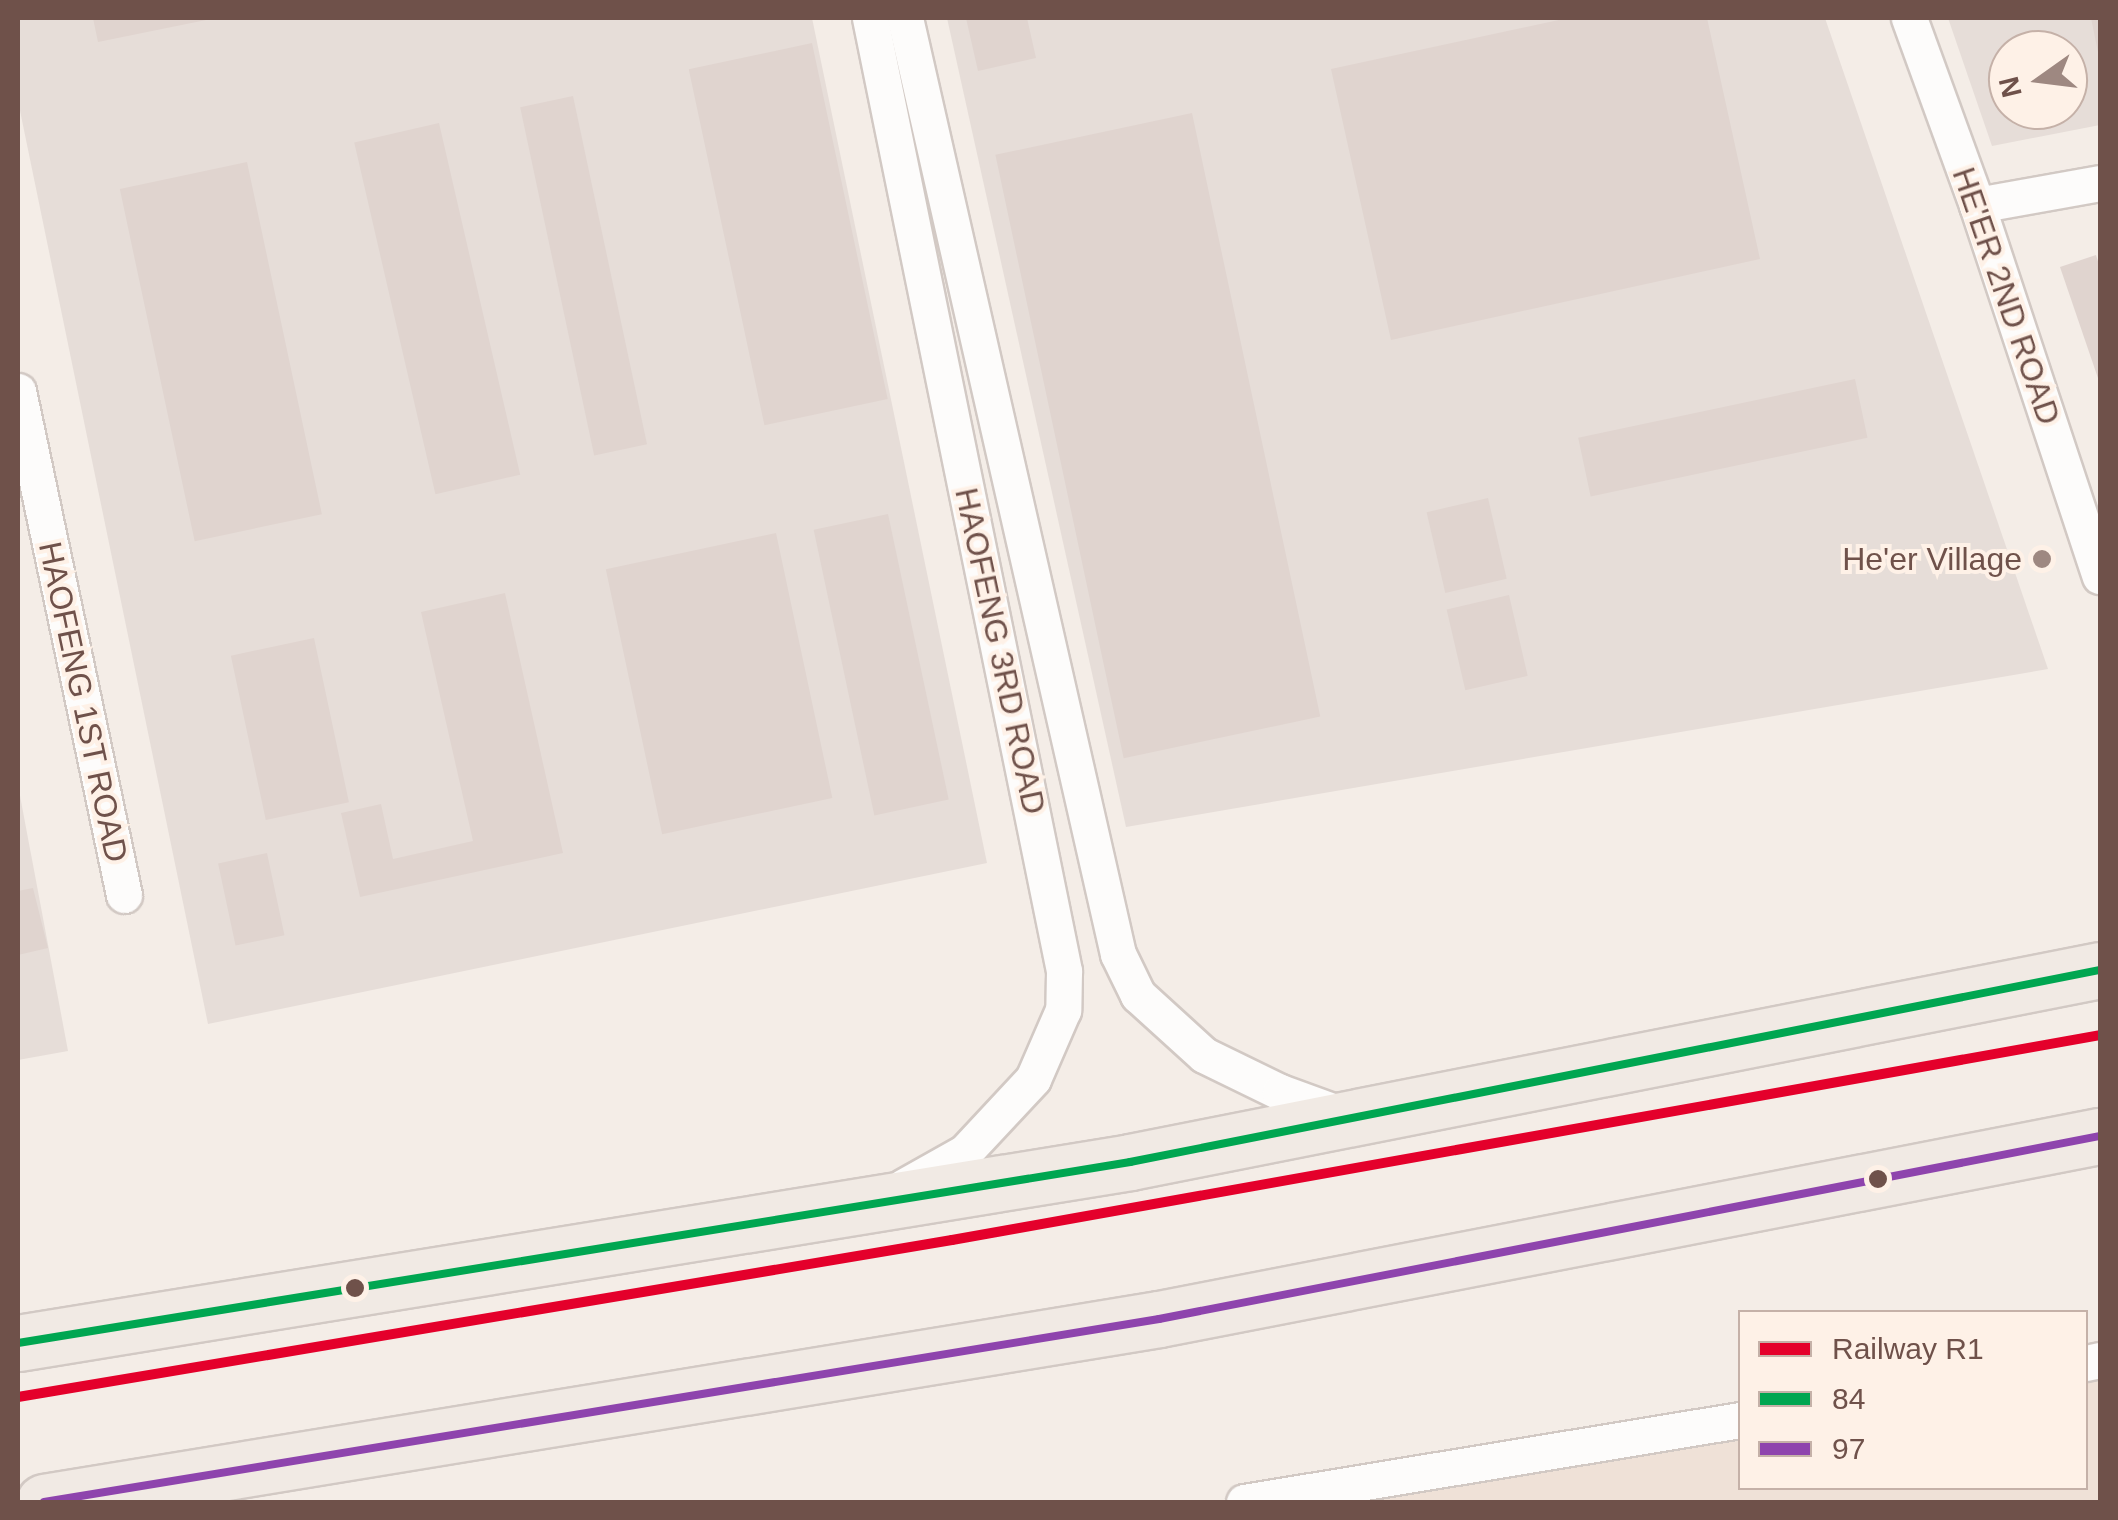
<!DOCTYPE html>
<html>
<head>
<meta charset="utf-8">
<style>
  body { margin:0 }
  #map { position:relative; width:2118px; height:1520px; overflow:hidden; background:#f4ede7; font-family:Helvetica,sans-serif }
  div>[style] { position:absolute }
  .residential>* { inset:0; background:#efe1d7 }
  .industrial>* { inset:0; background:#e6ddd8 }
  .building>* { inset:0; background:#e0d4cf; transform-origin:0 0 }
  .roads { filter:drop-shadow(2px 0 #d2c9c4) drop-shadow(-2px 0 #d2c9c4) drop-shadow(0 2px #d2c9c4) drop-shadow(0 -2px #d2c9c4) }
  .street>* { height:35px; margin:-17.5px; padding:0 17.5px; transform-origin:17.5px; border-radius:17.5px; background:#fdfcfb }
  .primary>* { height:55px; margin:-27.5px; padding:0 27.5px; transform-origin:27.5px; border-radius:27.5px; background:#f1eae4 }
  .bus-1>* { height:8px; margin:-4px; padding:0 4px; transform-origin:4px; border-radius:4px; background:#00a651 }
  .bus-2>* { height:8px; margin:-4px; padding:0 4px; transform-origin:4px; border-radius:4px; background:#8e44ad }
  .rail-1>* { height:10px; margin:-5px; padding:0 5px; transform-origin:5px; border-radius:5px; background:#e4002b }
  .dots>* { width:28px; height:28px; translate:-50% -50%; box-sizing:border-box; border:5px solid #fef1e7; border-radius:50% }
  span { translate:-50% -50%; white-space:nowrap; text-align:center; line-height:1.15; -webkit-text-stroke:8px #fef1e7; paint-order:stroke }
  .street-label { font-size:32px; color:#6f514a }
  .poi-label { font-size:32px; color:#6f514a }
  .right { translate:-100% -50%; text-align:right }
  .frame { position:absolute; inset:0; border:20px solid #6f514a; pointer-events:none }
  .legend { position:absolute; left:1738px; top:1310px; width:350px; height:180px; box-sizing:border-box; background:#fef1e7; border:2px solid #c5b1a8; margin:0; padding:12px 18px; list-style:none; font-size:30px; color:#6f514a }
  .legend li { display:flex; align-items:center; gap:20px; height:50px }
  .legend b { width:50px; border:2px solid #c5b1a8 }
  .north { position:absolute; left:1988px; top:30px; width:100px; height:100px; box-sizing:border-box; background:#fef1e7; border:2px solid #c5b1a8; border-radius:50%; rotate:256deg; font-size:28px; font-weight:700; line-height:40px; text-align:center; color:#6f514a }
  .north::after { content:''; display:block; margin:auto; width:35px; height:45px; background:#9e8881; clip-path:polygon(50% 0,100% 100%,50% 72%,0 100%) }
</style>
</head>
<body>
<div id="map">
  <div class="residential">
    <div style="clip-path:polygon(2100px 1360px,2100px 1502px,1244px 1502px,1740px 1420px,1740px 1488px,2086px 1488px,2086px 1363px)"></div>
  </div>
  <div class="industrial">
    <div style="clip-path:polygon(18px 18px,812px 18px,987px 863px,208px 1024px,18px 101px)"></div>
    <div style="clip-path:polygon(947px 18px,1825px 18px,2048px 669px,1126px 827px)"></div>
    <div style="clip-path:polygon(evenodd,1948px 18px,2100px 18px,2100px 125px,1992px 146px,1948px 18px,2008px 50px,2068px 50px,2068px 110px,2008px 110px,2008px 50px)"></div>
    <div style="clip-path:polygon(18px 785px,68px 1051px,18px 1060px)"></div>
  </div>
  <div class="building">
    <div style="clip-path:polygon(93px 18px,211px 18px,211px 19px,98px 42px)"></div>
    <div style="clip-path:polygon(966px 18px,1027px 18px,1036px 58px,978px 71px)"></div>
    <div style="clip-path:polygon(1568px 18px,1707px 18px,1760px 259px,1391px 340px,1331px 69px)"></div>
    <div style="clip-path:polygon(2091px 18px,2100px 18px,2100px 57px,2099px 57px)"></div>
    <div style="left:812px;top:43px;width:364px;height:126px;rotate:78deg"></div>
    <div style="left:573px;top:96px;width:356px;height:54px;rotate:78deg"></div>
    <div style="left:1192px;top:113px;width:617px;height:201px;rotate:78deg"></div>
    <div style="left:439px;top:123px;width:361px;height:87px;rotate:77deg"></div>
    <div style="left:247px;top:162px;width:360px;height:130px;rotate:78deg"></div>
    <div style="clip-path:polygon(2096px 255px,2100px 268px,2100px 384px,2060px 267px)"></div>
    <div style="left:1855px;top:379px;width:60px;height:283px;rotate:78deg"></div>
    <div style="left:1488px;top:498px;width:83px;height:63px;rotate:77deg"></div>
    <div style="left:888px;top:514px;width:292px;height:76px;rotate:78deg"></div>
    <div style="left:776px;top:533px;width:271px;height:174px;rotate:78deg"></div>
    <div style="clip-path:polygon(505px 593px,563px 853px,360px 897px,341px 813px,381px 804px,393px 859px,473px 841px,421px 612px)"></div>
    <div style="left:1509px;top:595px;width:83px;height:64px;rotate:77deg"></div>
    <div style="left:314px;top:638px;width:168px;height:85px;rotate:78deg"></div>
    <div style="left:267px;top:853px;width:84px;height:50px;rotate:78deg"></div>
    <div style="clip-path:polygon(33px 888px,48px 948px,18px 955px,18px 891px)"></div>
  </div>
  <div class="roads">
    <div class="street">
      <div style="left:870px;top:18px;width:973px;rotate:78.49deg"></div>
      <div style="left:1064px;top:971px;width:39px;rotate:91deg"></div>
      <div style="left:1063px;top:1010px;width:75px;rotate:113.5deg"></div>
      <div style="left:1033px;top:1079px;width:100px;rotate:133deg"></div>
      <div style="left:965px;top:1152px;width:71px;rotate:150.6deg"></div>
      <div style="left:905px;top:18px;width:960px;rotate:77.18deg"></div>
      <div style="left:1118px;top:954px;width:46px;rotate:64deg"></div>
      <div style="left:1138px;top:995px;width:89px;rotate:42.3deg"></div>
      <div style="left:1204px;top:1055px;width:85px;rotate:26deg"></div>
      <div style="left:1280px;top:1092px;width:70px;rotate:20deg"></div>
      <div style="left:1909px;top:18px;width:199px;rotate:70deg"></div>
      <div style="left:1977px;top:205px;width:391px;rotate:71.7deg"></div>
      <div style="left:1977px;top:205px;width:125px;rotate:-10.1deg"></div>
      <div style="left:18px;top:391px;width:515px;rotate:78.12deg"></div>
      <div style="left:2086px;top:1363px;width:14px;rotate:-12deg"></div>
      <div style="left:1244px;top:1502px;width:503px;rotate:-9.39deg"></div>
    </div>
    <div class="primary">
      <div style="left:18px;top:1343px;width:1127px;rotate:-9.24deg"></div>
      <div style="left:1130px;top:1162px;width:989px;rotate:-11.2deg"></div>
      <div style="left:44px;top:1502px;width:1130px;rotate:-9.32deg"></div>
      <div style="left:1159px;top:1319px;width:959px;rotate:-11.01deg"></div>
    </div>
  </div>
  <div class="bus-1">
    <div style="left:18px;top:1343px;width:1127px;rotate:-9.24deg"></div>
    <div style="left:1130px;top:1162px;width:989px;rotate:-11.2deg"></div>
  </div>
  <div class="bus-2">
    <div style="left:44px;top:1502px;width:1130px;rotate:-9.32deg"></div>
    <div style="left:1159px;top:1319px;width:959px;rotate:-11.01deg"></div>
  </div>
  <div class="rail-1">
    <div style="left:18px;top:1397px;width:947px;rotate:-9.54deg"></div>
    <div style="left:952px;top:1240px;width:1166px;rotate:-10.12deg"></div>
  </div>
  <div class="dots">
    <div style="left:2042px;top:559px;background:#9e8881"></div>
    <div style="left:1878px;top:1179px;background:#6f514a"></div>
    <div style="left:355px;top:1288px;background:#6f514a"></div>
  </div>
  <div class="street-label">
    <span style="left:2006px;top:296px;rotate:71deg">HE'ER 2ND ROAD</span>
    <span style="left:1000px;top:651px;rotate:78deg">HAOFENG 3RD ROAD</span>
    <span style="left:83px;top:702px;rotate:78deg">HAOFENG 1ST ROAD</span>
  </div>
  <div class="poi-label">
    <span class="right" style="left:2022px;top:559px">He'er Village</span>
  </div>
  <div class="frame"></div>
  <ul class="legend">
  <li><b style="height:12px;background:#e4002b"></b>Railway R1</li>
  <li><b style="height:12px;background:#00a651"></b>84</li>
  <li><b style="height:12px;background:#8e44ad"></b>97</li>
  </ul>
  <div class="north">N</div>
</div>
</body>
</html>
